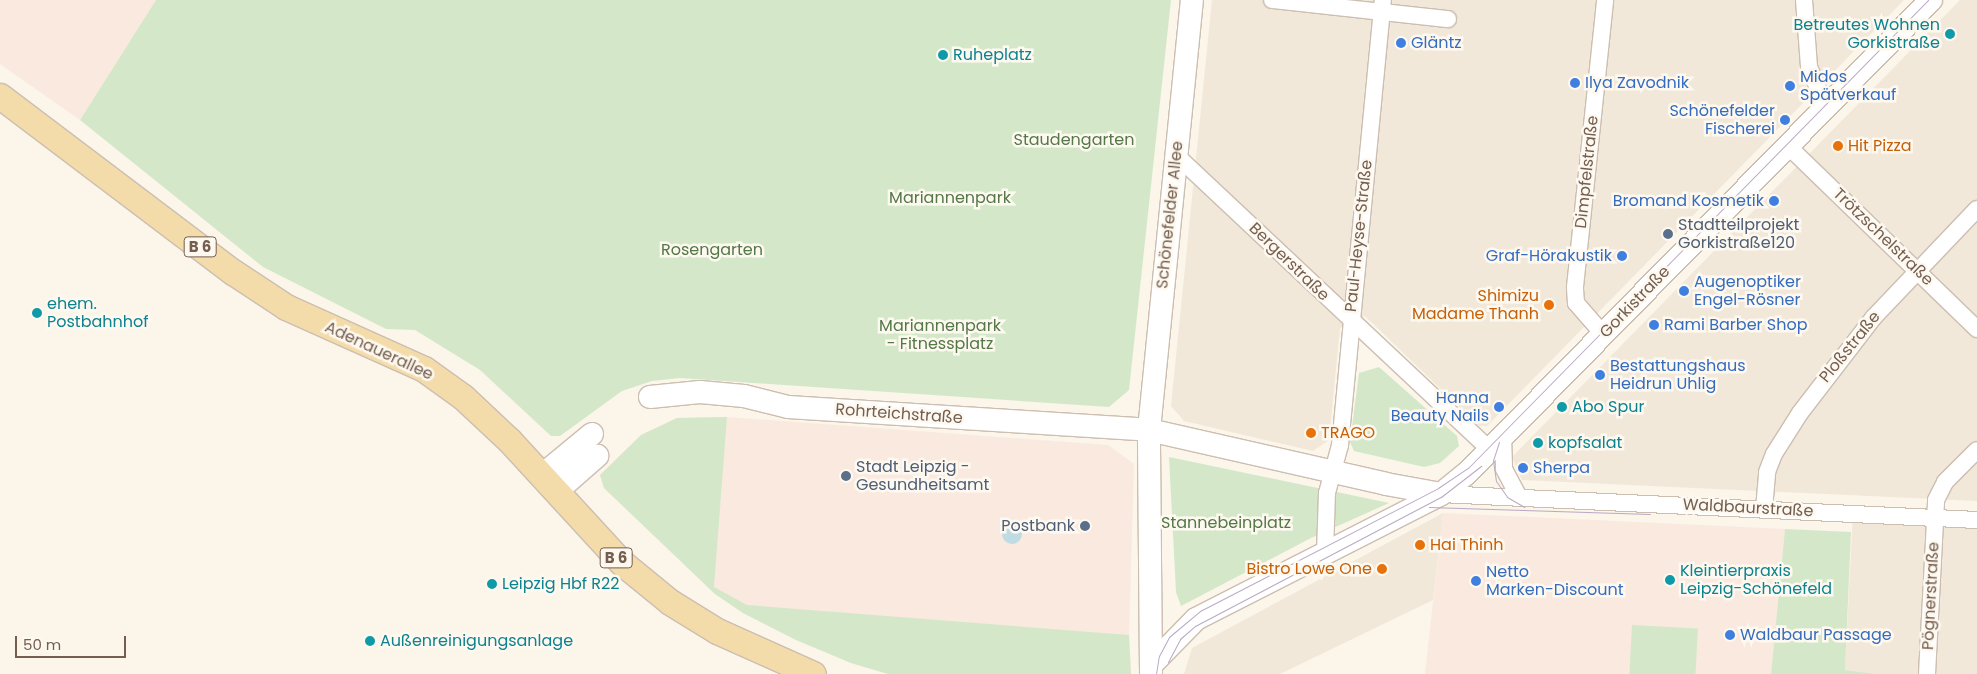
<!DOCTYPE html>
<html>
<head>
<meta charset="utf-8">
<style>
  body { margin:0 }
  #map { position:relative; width:1977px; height:674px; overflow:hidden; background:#fbf5ea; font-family:Poppins,sans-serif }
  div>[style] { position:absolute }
  .residential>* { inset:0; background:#f2e8d9 }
  .commercial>* { inset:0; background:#fae9df }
  .green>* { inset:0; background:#d4e8c9; transform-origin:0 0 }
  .water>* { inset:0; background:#c0dce3 }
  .round { border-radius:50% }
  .roads { filter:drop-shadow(1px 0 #ccbeb1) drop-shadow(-1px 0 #ccbeb1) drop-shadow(0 1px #ccbeb1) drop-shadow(0 -1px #ccbeb1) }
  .street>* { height:16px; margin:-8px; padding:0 8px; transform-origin:8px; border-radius:8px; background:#fff }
  .secondary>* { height:22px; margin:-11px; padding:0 11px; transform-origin:11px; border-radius:11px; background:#fff }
  .primary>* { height:25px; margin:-12.5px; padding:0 12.5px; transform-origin:12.5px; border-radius:12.5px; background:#f3dca9 }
  .tram>* { height:1px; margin:-0.5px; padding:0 0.5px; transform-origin:0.5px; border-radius:0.5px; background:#b9a9c4 }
  .dots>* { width:14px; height:14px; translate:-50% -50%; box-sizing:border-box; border:2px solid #fef9f0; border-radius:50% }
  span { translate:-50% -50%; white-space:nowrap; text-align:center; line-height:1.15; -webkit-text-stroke:5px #fef9f0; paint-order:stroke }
  .shield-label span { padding:1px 4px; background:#fef9f0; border:1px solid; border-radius:4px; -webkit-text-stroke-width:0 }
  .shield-label { font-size:15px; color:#745e4f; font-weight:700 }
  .culture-label { font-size:16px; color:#0d838f }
  .right { translate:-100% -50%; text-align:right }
  .left { translate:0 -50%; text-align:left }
  .shop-label { font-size:16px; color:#366cbe }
  .park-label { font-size:16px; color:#547848 }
  .food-label { font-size:16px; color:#c56008 }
  .street-label { font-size:16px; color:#745e4f }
  .service-label { font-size:16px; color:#4e5e75 }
  .scale { position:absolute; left:15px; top:636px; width:111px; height:22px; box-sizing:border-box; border:2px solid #745e4f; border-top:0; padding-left:6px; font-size:15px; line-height:18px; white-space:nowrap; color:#745e4f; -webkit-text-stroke:4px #fef9f0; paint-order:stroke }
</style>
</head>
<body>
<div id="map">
  <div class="residential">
    <div style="clip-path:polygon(1212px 0,1904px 0,1487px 426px,1479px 426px,1365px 316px,1340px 328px,1329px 440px,1313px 451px,1184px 421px,1171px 406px)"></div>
    <div style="clip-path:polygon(1960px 0,1977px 0,1977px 501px,1522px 480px,1512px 457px)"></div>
    <div style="clip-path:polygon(1443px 513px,1433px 600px,1280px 674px,1184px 674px,1192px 648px)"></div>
    <div style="clip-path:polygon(1853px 513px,1977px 520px,1977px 674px,1877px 674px,1845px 670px)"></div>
  </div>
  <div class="commercial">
    <div style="clip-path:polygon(0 0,156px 0,80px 120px,0 64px)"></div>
    <div style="clip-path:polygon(727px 417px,1108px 445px,1134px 464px,1129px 635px,1131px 674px,888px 674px,851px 663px,796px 640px,743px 613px,715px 594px,604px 488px,600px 475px,641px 435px,677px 418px)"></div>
    <div style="clip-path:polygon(1443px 513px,1785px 529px,1771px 674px,1425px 674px)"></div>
  </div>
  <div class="green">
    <div style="clip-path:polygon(156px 0,1171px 0,1129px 390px,1109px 407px,680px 378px,652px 381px,622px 391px,560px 436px,551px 436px,480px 370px,415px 330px,386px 329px,263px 267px,80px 120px)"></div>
    <div style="clip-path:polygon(1379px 367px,1457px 436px,1459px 446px,1440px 463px,1424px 467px,1354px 451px,1350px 442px,1359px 373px)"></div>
    <div style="clip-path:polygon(727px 417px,714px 587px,747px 605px,1129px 635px,1131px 674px,888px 674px,851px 663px,796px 640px,743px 613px,715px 594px,604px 488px,600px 475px,641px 435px,677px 418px)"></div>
    <div style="clip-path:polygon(1169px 457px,1389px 503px,1311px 538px,1181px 606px,1176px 592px)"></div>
    <div style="clip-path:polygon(1785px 529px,1851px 532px,1845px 670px,1877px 674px,1771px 674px)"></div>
    <div style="left:1632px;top:625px;width:66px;height:49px;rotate:3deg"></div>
  </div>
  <div class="water">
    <div class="round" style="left:1002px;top:524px;width:20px;height:20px"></div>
  </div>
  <div class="roads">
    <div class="street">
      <div style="left:1272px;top:0;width:177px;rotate:6.2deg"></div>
      <div style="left:1804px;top:0;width:67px;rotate:85.7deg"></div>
      <div style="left:1809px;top:67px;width:43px;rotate:67deg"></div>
      <div style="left:1788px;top:146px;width:263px;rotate:44.1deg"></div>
      <div style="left:1176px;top:155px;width:431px;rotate:43.2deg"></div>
      <div style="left:1603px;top:334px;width:41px;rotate:-131.1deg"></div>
      <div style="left:1576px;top:303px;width:16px;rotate:-94deg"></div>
      <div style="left:1575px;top:287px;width:289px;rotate:-84deg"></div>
      <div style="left:1503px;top:437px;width:32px;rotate:88deg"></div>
      <div style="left:1504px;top:469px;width:32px;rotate:62deg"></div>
      <div style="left:1441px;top:494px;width:537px;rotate:2.78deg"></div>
      <div style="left:1764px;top:509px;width:37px;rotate:-85deg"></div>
      <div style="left:1767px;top:472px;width:19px;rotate:-69deg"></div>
      <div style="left:1774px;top:454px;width:49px;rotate:-57.6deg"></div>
      <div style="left:1800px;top:413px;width:121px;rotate:-52.4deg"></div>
      <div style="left:1874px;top:317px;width:149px;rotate:-46.4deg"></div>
      <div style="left:1325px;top:553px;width:60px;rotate:-88.1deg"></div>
      <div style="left:1327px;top:493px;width:50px;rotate:-74.8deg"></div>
      <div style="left:1340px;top:445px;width:447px;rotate:-84.5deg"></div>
      <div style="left:1927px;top:674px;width:174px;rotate:-87deg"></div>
      <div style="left:1936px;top:500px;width:20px;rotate:-63deg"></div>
      <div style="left:1945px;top:482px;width:45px;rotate:-45deg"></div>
    </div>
    <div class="secondary">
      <div style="left:650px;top:397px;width:50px;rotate:-5.7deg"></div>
      <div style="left:700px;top:392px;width:44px;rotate:5.2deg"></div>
      <div style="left:744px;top:396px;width:45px;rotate:14deg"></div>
      <div style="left:788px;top:407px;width:362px;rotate:3.6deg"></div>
      <div style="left:1149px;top:430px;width:243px;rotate:12.8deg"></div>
      <div style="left:1386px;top:484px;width:56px;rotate:10.3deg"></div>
      <div style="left:541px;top:476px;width:66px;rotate:-39.5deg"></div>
      <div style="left:556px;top:492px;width:55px;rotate:-41.3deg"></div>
      <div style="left:1151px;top:665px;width:64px;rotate:-45.6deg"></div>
      <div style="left:1196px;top:619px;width:275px;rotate:-27deg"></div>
      <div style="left:1441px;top:494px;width:32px;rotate:-39deg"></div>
      <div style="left:1466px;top:474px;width:664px;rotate:-45.55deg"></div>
      <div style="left:1151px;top:673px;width:243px;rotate:-90.5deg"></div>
      <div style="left:1149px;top:430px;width:432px;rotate:-84.3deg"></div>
    </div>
    <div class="primary">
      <div style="left:0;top:96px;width:292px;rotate:37.1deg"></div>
      <div style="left:233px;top:272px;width:64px;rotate:33.4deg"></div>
      <div style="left:286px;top:307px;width:151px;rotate:24.2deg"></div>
      <div style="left:424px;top:369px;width:48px;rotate:35.7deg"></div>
      <div style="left:463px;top:397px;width:63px;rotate:43.1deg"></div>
      <div style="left:509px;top:440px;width:166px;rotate:47.4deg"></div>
      <div style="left:621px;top:562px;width:63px;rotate:39.2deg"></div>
      <div style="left:670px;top:602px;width:55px;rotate:31.7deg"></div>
      <div style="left:717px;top:631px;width:105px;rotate:24.1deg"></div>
    </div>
  </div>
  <div class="tram">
    <div style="left:1499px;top:442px;width:19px;rotate:108deg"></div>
    <div style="left:1493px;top:460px;width:21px;rotate:82deg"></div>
    <div style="left:1496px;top:481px;width:19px;rotate:55deg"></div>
    <div style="left:1507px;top:497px;width:20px;rotate:30deg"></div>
    <div style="left:1429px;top:507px;width:221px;rotate:1.8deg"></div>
    <div style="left:1168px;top:662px;width:26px;rotate:-62deg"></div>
    <div style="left:1180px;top:639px;width:20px;rotate:-41deg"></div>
    <div style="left:1195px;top:626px;width:278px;rotate:-27.7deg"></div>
    <div style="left:1441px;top:497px;width:51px;rotate:-37.8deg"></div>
    <div style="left:1156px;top:674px;width:18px;rotate:-81deg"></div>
    <div style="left:1159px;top:656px;width:21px;rotate:-62deg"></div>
    <div style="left:1169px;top:637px;width:40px;rotate:-40deg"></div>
    <div style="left:1200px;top:611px;width:268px;rotate:-27.3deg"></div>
    <div style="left:1438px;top:488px;width:37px;rotate:-34deg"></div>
    <div style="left:1469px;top:467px;width:655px;rotate:-45.49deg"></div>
  </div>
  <div class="dots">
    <div style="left:1950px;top:34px;background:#0f9aa8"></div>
    <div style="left:1401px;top:43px;background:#3f7fe0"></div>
    <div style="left:943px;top:55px;background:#0f9aa8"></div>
    <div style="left:1575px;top:83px;background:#3f7fe0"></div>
    <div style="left:1790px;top:86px;background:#3f7fe0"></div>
    <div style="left:1785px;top:120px;background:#3f7fe0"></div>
    <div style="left:1838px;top:146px;background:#e8710a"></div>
    <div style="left:1774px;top:201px;background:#3f7fe0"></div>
    <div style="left:1668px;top:234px;background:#5c6f8a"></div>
    <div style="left:1622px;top:256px;background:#3f7fe0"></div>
    <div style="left:1684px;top:291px;background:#3f7fe0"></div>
    <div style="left:1549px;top:305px;background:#e8710a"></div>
    <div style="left:37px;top:313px;background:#0f9aa8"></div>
    <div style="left:1654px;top:325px;background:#3f7fe0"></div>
    <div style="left:1600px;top:375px;background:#3f7fe0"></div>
    <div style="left:1499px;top:407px;background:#3f7fe0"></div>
    <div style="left:1562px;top:407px;background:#0f9aa8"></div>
    <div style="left:1311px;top:433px;background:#e8710a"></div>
    <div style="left:1538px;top:443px;background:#0f9aa8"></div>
    <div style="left:1523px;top:468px;background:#3f7fe0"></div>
    <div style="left:846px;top:476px;background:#5c6f8a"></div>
    <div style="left:1085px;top:526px;background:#5c6f8a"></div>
    <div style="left:1420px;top:545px;background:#e8710a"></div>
    <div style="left:1382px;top:569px;background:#e8710a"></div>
    <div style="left:1670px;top:580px;background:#0f9aa8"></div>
    <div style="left:1476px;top:581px;background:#3f7fe0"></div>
    <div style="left:492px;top:584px;background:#0f9aa8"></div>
    <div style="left:1730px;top:635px;background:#3f7fe0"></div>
    <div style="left:370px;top:641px;background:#0f9aa8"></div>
  </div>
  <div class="shield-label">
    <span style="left:200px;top:247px">B 6</span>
    <span style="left:616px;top:558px">B 6</span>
  </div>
  <div class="culture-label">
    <span class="right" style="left:1940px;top:34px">Betreutes Wohnen<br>Gorkistraße</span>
    <span class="left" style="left:953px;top:55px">Ruheplatz</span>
    <span class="left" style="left:47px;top:313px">ehem.<br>Postbahnhof</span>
    <span class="left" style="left:1572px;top:407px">Abo Spur</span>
    <span class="left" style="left:1548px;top:443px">kopfsalat</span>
    <span class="left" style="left:1680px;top:580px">Kleintierpraxis<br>Leipzig-Schönefeld</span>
    <span class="left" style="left:502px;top:584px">Leipzig Hbf R22</span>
    <span class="left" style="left:380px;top:641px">Außenreinigungsanlage</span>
  </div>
  <div class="shop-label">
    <span class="left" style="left:1411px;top:43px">Gläntz</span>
    <span class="left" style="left:1800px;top:86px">Midos<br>Spätverkauf</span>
    <span class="left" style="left:1585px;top:83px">Ilya Zavodnik</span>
    <span class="right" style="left:1775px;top:120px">Schönefelder<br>Fischerei</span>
    <span class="right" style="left:1764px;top:201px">Bromand Kosmetik</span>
    <span class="right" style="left:1612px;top:256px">Graf-Hörakustik</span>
    <span class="left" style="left:1694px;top:291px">Augenoptiker<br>Engel-Rösner</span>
    <span class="left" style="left:1664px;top:325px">Rami Barber Shop</span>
    <span class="left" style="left:1610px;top:375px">Bestattungshaus<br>Heidrun Uhlig</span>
    <span class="right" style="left:1489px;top:407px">Hanna<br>Beauty Nails</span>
    <span class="left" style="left:1533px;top:468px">Sherpa</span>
    <span class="left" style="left:1486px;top:581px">Netto<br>Marken-Discount</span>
    <span class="left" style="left:1740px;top:635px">Waldbaur Passage</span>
  </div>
  <div class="park-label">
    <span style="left:1074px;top:140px">Staudengarten</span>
    <span style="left:950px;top:198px">Mariannenpark</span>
    <span style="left:712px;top:250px">Rosengarten</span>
    <span style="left:940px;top:335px">Mariannenpark<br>- Fitnessplatz</span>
    <span style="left:1226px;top:523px">Stannebeinplatz</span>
  </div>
  <div class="food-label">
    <span class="left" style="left:1848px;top:146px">Hit Pizza</span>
    <span class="right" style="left:1539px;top:305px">Shimizu<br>Madame Thanh</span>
    <span class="left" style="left:1321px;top:433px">TRAGO</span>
    <span class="left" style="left:1430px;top:545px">Hai Thinh</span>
    <span class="right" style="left:1372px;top:569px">Bistro Lowe One</span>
  </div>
  <div class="street-label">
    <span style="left:1587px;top:172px;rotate:-84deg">Dimpfelstraße</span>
    <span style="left:1170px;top:215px;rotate:-84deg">Schönefelder Allee</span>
    <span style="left:1359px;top:236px;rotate:-84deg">Paul-Heyse-Straße</span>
    <span style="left:1883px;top:237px;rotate:44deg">Trötzschelstraße</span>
    <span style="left:1289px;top:262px;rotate:44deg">Bergerstraße</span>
    <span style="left:1635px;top:302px;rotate:-46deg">Gorkistraße</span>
    <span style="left:1850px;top:347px;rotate:-51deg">Ploßstraße</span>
    <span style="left:379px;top:351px;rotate:25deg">Adenauerallee</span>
    <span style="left:899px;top:414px;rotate:4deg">Rohrteichstraße</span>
    <span style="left:1748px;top:508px;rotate:3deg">Waldbaurstraße</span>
    <span style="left:1931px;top:596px;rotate:-87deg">Pögnerstraße</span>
  </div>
  <div class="service-label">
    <span class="left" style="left:1678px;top:234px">Stadtteilprojekt<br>Gorkistraße120</span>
    <span class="left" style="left:856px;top:476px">Stadt Leipzig -<br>Gesundheitsamt</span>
    <span class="right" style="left:1075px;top:526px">Postbank</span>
  </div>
  <div class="scale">50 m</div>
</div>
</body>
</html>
